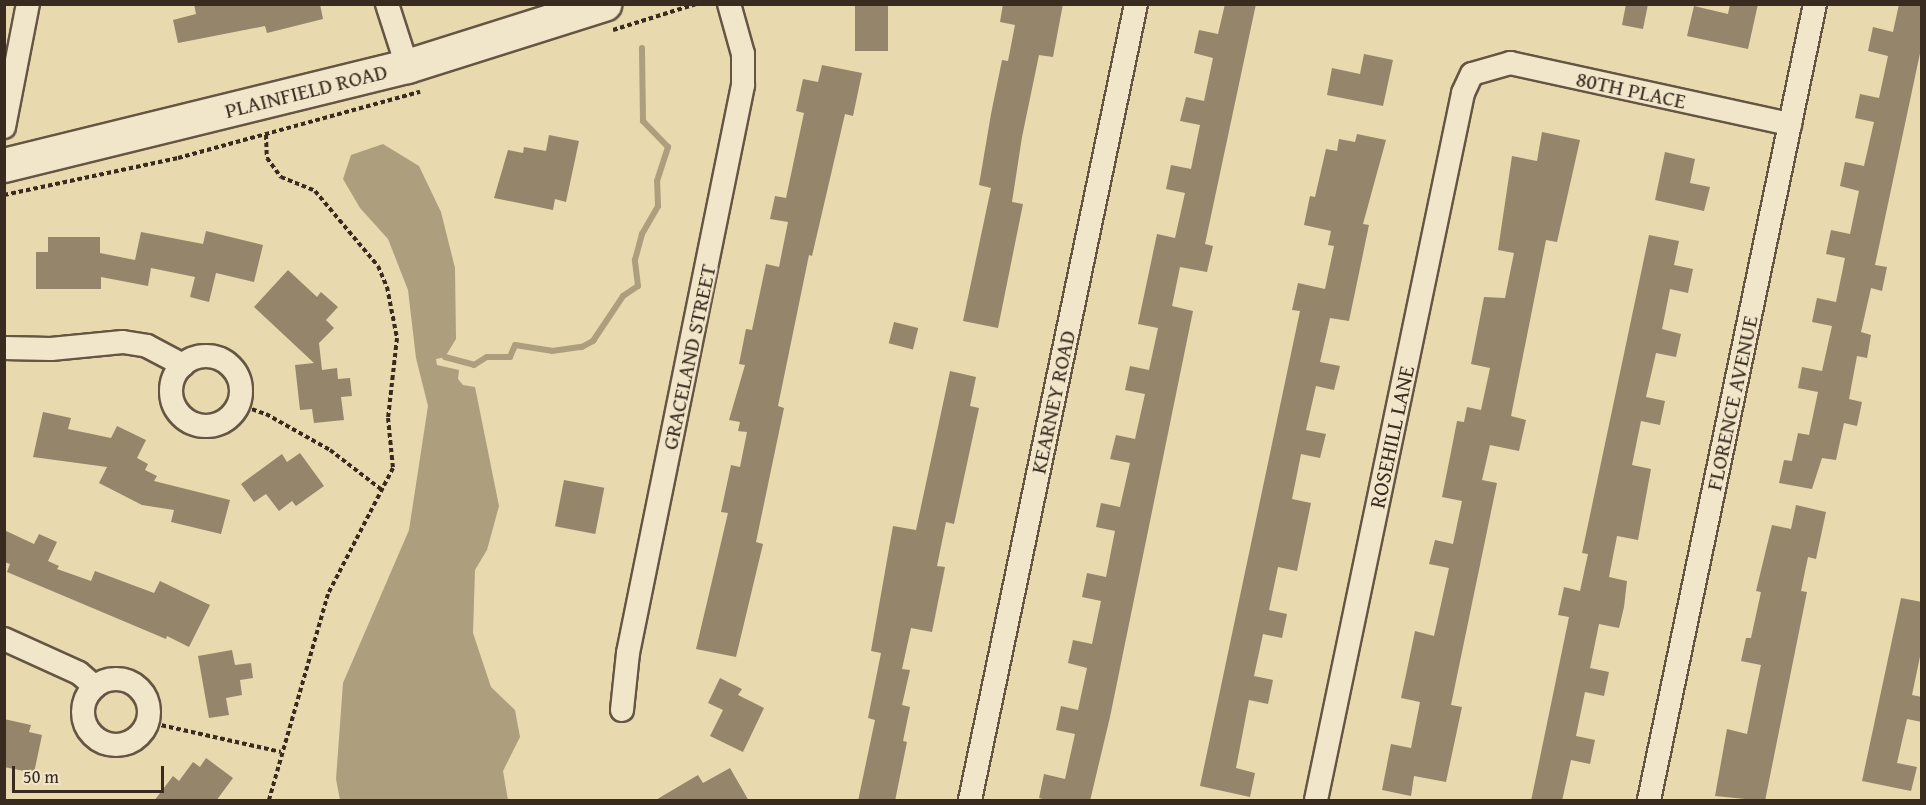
<!DOCTYPE html>
<html>
<head>
<meta charset="utf-8">
<style>
  body { margin:0 }
  #map { position:relative; width:1926px; height:805px; overflow:hidden; background:#e9d9ae; font-family:"Gentium Book Plus",serif }
  div>[style] { position:absolute }
  .water>* { inset:0; background:#ad9e7e }
  .stream>* { height:6px; margin:-3px; padding:0 3px; transform-origin:3px; border-radius:3px; background:#ad9e7e }
  .building>* { inset:0; background:#95856a; transform-origin:0 0 }
  .path>* { height:4px; margin-top:-2px; transform-origin:0; background:repeating-linear-gradient(90deg,#392b20 0 4.5px,transparent 0 7.5px) }
  .roads { filter:drop-shadow(2px 0 #655644) drop-shadow(-2px 0 #655644) drop-shadow(0 2px #655644) drop-shadow(0 -2px #655644) }
  .minor>* { height:22px; margin:-11px; padding:0 11px; transform-origin:11px; border-radius:11px; background:#f1e6ca }
  .minor>.ring { margin:-11px; padding:0; box-sizing:content-box; background:none; border:22px solid #f1e6ca; border-radius:50% }
  .secondary>* { height:33px; margin:-16.5px; padding:0 16.5px; transform-origin:16.5px; border-radius:16.5px; background:#f1e6ca }
  span { translate:-50% -50%; white-space:nowrap; text-align:center; line-height:1.15; -webkit-text-stroke:4.5px #f1e6ca; paint-order:stroke }
  .street-label { font-size:22px; color:#392b20 }
  .frame { position:absolute; inset:0; border:6px solid #392b20; pointer-events:none }
  .scale { position:absolute; left:12px; top:766px; width:152px; height:27px; box-sizing:border-box; border:3px solid #392b20; border-top:0; padding-left:8px; font-size:18px; line-height:21px; white-space:nowrap; color:#392b20; -webkit-text-stroke:4px #f1e6ca; paint-order:stroke }
</style>
</head>
<body>
<div id="map">
  <div class="water">
    <div style="clip-path:polygon(383px 144px,419px 166px,441px 212px,455px 268px,456px 339px,445px 357px,436px 359px,437px 365px,459px 370px,458px 379px,463px 385px,475px 387px,499px 506px,487px 550px,475px 570px,473px 633px,491px 687px,515px 710px,520px 737px,503px 771px,508px 800px,340px 800px,336px 779px,343px 683px,409px 530px,428px 406px,416px 358px,408px 290px,388px 239px,360px 208px,343px 179px,351px 155px)"></div>
  </div>
  <div class="stream">
    <div style="left:445px;top:357px;width:30px;rotate:15deg"></div>
    <div style="left:474px;top:365px;width:15px;rotate:-32deg"></div>
    <div style="left:487px;top:357px;width:23px"></div>
    <div style="left:510px;top:357px;width:13px;rotate:-67deg"></div>
    <div style="left:515px;top:345px;width:37px;rotate:9deg"></div>
    <div style="left:552px;top:351px;width:30px;rotate:-8deg"></div>
    <div style="left:582px;top:347px;width:13px;rotate:-29deg"></div>
    <div style="left:593px;top:341px;width:54px;rotate:-56.3deg"></div>
    <div style="left:623px;top:296px;width:18px;rotate:-34deg"></div>
    <div style="left:638px;top:286px;width:26px;rotate:-97deg"></div>
    <div style="left:635px;top:260px;width:27px;rotate:-75deg"></div>
    <div style="left:642px;top:234px;width:32px;rotate:-60deg"></div>
    <div style="left:658px;top:206px;width:25px;rotate:-92deg"></div>
    <div style="left:657px;top:181px;width:36px;rotate:-72deg"></div>
    <div style="left:668px;top:147px;width:36px;rotate:-134deg"></div>
    <div style="left:643px;top:121px;width:73px;rotate:-90.8deg"></div>
  </div>
  <div class="building">
    <div style="clip-path:polygon(194px 4px,320px 4px,323px 19px,267px 33px,265px 26px,178px 43px,173px 20px,196px 14px)"></div>
    <div style="left:855px;top:4px;width:33px;height:47px"></div>
    <div style="clip-path:polygon(1003px 4px,1063px 4px,1053px 57px,1039px 55px,1022px 137px,1012px 202px,1023px 204px,998px 328px,963px 321px,991px 188px,979px 185px,991px 114px,1002px 60px,1008px 61px,1015px 25px,1000px 22px)"></div>
    <div style="clip-path:polygon(1225px 4px,1256px 4px,1205px 244px,1213px 246px,1207px 272px,1180px 267px,1172px 306px,1193px 311px,1110px 717px,1090px 801px,1050px 801px,1039px 798px,1044px 774px,1065px 779px,1075px 734px,1056px 730px,1061px 706px,1078px 710px,1087px 668px,1068px 663px,1073px 640px,1092px 644px,1101px 601px,1082px 597px,1087px 573px,1106px 577px,1115px 531px,1096px 527px,1101px 503px,1120px 507px,1130px 463px,1110px 459px,1116px 435px,1135px 439px,1145px 394px,1125px 390px,1130px 366px,1149px 370px,1158px 328px,1138px 324px,1157px 234px,1175px 238px,1185px 193px,1166px 189px,1171px 165px,1191px 169px,1200px 125px,1180px 121px,1186px 97px,1204px 101px,1213px 58px,1194px 53px,1199px 30px,1218px 34px)"></div>
    <div style="clip-path:polygon(1626px 4px,1648px 4px,1643px 29px,1622px 25px)"></div>
    <div style="clip-path:polygon(1730px 4px,1758px 4px,1748px 49px,1687px 36px,1694px 6px,1728px 14px)"></div>
    <div style="clip-path:polygon(1899px 4px,1922px 4px,1922px 44px,1875px 265px,1887px 267px,1882px 291px,1871px 288px,1861px 332px,1871px 335px,1867px 358px,1857px 356px,1849px 399px,1862px 402px,1857px 426px,1844px 423px,1836px 460px,1822px 458px,1812px 489px,1779px 483px,1784px 460px,1792px 461px,1798px 433px,1809px 435px,1818px 392px,1798px 388px,1802px 367px,1822px 371px,1832px 326px,1812px 322px,1817px 298px,1836px 302px,1845px 258px,1826px 254px,1831px 230px,1850px 234px,1859px 191px,1840px 186px,1845px 162px,1864px 166px,1874px 122px,1855px 118px,1860px 94px,1879px 98px,1888px 56px,1868px 51px,1873px 27px,1893px 32px)"></div>
    <div style="clip-path:polygon(1364px 54px,1393px 60px,1383px 106px,1327px 95px,1332px 68px,1360px 74px)"></div>
    <div style="clip-path:polygon(822px 65px,862px 73px,853px 116px,845px 114px,812px 256px,809px 255px,778px 406px,784px 408px,756px 542px,763px 544px,736px 657px,696px 649px,728px 513px,721px 512px,731px 465px,740px 467px,747px 432px,738px 431px,740px 422px,729px 420px,745px 365px,739px 364px,746px 329px,752px 330px,766px 264px,779px 267px,788px 222px,770px 219px,775px 196px,786px 198px,804px 113px,796px 111px,803px 79px,818px 82px)"></div>
    <div style="clip-path:polygon(1542px 132px,1580px 140px,1557px 242px,1546px 240px,1511px 416px,1526px 420px,1519px 451px,1490px 445px,1482px 480px,1497px 483px,1451px 705px,1462px 707px,1446px 782px,1414px 776px,1411px 796px,1382px 790px,1391px 744px,1411px 748px,1420px 702px,1401px 698px,1407px 670px,1415px 631px,1434px 636px,1449px 568px,1429px 564px,1435px 540px,1453px 544px,1462px 501px,1442px 497px,1451px 452px,1457px 421px,1464px 422px,1467px 407px,1481px 410px,1490px 368px,1471px 364px,1484px 297px,1505px 298px,1514px 253px,1498px 250px,1512px 156px,1537px 161px)"></div>
    <div style="clip-path:polygon(1357px 134px,1386px 140px,1363px 224px,1369px 225px,1349px 321px,1330px 318px,1320px 362px,1340px 366px,1334px 390px,1316px 386px,1306px 430px,1326px 434px,1320px 458px,1301px 454px,1292px 499px,1311px 503px,1297px 571px,1278px 567px,1269px 610px,1287px 614px,1282px 638px,1263px 634px,1254px 676px,1273px 680px,1268px 704px,1249px 700px,1236px 768px,1255px 773px,1250px 797px,1200px 786px,1300px 311px,1292px 310px,1298px 283px,1325px 289px,1334px 246px,1328px 245px,1331px 231px,1304px 225px,1310px 196px,1315px 197px,1326px 149px,1337px 151px,1339px 139px,1355px 142px)"></div>
    <div style="clip-path:polygon(549px 135px,579px 141px,566px 202px,555px 199px,553px 210px,494px 198px,508px 150px,523px 153px,524px 147px,546px 151px)"></div>
    <div style="clip-path:polygon(1665px 152px,1695px 159px,1690px 183px,1710px 187px,1704px 211px,1655px 200px)"></div>
    <div style="clip-path:polygon(206px 231px,263px 245px,254px 282px,216px 273px,209px 302px,190px 297px,195px 277px,151px 268px,148px 286px,101px 277px,101px 289px,36px 289px,36px 252px,48px 252px,48px 237px,100px 237px,100px 253px,135px 260px,141px 232px,203px 244px)"></div>
    <div style="clip-path:polygon(1649px 235px,1679px 241px,1674px 265px,1693px 269px,1688px 293px,1670px 289px,1662px 329px,1681px 334px,1676px 357px,1656px 353px,1646px 397px,1665px 401px,1660px 425px,1641px 421px,1632px 465px,1651px 469px,1638px 540px,1617px 536px,1609px 577px,1627px 581px,1624px 607px,1619px 628px,1599px 624px,1590px 668px,1609px 672px,1604px 696px,1585px 692px,1576px 736px,1595px 740px,1590px 764px,1571px 760px,1562px 801px,1531px 801px,1569px 617px,1558px 615px,1564px 587px,1580px 591px,1588px 554px,1582px 553px)"></div>
    <div style="clip-path:polygon(288px 270px,317px 297px,321px 292px,338px 307px,326px 320px,334px 328px,319px 343px,322px 370px,337px 368px,338px 379px,350px 378px,352px 396px,341px 397px,344px 420px,314px 423px,312px 409px,300px 410px,295px 365px,314px 363px,254px 307px)"></div>
    <div style="left:894px;top:322px;width:25px;height:22px;rotate:14deg"></div>
    <div style="clip-path:polygon(950px 371px,976px 377px,970px 406px,979px 408px,954px 524px,946px 522px,937px 566px,945px 567px,932px 632px,911px 628px,902px 669px,910px 670px,902px 705px,910px 707px,903px 741px,907px 742px,895px 801px,858px 801px,875px 720px,868px 718px,881px 653px,871px 651px,893px 526px,916px 530px)"></div>
    <div style="clip-path:polygon(43px 412px,71px 418px,68px 429px,111px 438px,117px 426px,146px 440px,137px 458px,148px 464px,145px 470px,157px 476px,154px 481px,230px 500px,221px 534px,171px 522px,174px 510px,142px 505px,99px 483px,107px 467px,33px 457px)"></div>
    <div style="clip-path:polygon(300px 453px,324px 486px,296px 506px,292px 501px,279px 511px,266px 494px,254px 502px,241px 484px,282px 454px,287px 462px)"></div>
    <div style="left:564px;top:480px;width:41px;height:47px;rotate:11deg"></div>
    <div style="clip-path:polygon(1796px 505px,1826px 512px,1816px 559px,1808px 557px,1801px 591px,1807px 592px,1765px 801px,1715px 796px,1727px 729px,1747px 734px,1756px 689px,1761px 665px,1741px 661px,1746px 638px,1751px 638px,1761px 592px,1756px 591px,1772px 525px,1791px 529px)"></div>
    <div style="clip-path:polygon(4px 530px,34px 544px,39px 534px,57px 542px,48px 561px,59px 566px,57px 569px,91px 581px,95px 571px,154px 593px,160px 581px,210px 605px,189px 647px,167px 636px,166px 639px,7px 572px,10px 564px,4px 562px)"></div>
    <div style="clip-path:polygon(1901px 598px,1922px 602px,1922px 647px,1912px 695px,1922px 697px,1922px 722px,1907px 719px,1897px 763px,1917px 767px,1911px 791px,1862px 781px)"></div>
    <div style="clip-path:polygon(232px 650px,235px 665px,251px 663px,253px 678px,240px 680px,242px 695px,226px 698px,229px 715px,209px 718px,198px 656px)"></div>
    <div style="clip-path:polygon(720px 678px,742px 689px,738px 695px,764px 708px,743px 752px,710px 736px,723px 710px,708px 703px)"></div>
    <div style="clip-path:polygon(4px 719px,31px 725px,29px 732px,42px 735px,34px 773px,4px 767px)"></div>
    <div style="clip-path:polygon(206px 758px,233px 778px,216px 801px,154px 801px,173px 776px,179px 781px,193px 762px,200px 767px)"></div>
    <div style="clip-path:polygon(730px 768px,749px 801px,654px 801px,698px 775px,703px 783px)"></div>
  </div>
  <div class="path">
    <div style="left:613px;top:30px;width:87px;rotate:-17.4deg"></div>
    <div style="left:266px;top:135px;width:23px;rotate:88deg"></div>
    <div style="left:267px;top:158px;width:24px;rotate:54deg"></div>
    <div style="left:281px;top:177px;width:37px;rotate:22deg"></div>
    <div style="left:315px;top:191px;width:98px;rotate:50deg"></div>
    <div style="left:378px;top:266px;width:23px;rotate:67deg"></div>
    <div style="left:387px;top:287px;width:52px;rotate:78.9deg"></div>
    <div style="left:397px;top:338px;width:81px;rotate:96.4deg"></div>
    <div style="left:388px;top:418px;width:50px;rotate:84.3deg"></div>
    <div style="left:393px;top:468px;width:142px;rotate:117.3deg"></div>
    <div style="left:328px;top:594px;width:214px;rotate:106deg"></div>
    <div style="left:4px;top:195px;width:178px;rotate:-12deg"></div>
    <div style="left:178px;top:158px;width:251px;rotate:-15.3deg"></div>
    <div style="left:238px;top:404px;width:30px;rotate:20deg"></div>
    <div style="left:266px;top:414px;width:73px;rotate:29.4deg"></div>
    <div style="left:330px;top:450px;width:66px;rotate:37.6deg"></div>
    <div style="left:147px;top:722px;width:137px;rotate:12.6deg"></div>
  </div>
  <div class="roads">
    <div class="minor">
      <div style="left:387px;top:4px;width:65px;rotate:72.1deg"></div>
      <div style="left:4px;top:127px;width:125px;rotate:-79deg"></div>
      <div style="left:4px;top:348px;width:47px;rotate:1.2deg"></div>
      <div style="left:51px;top:349px;width:72px;rotate:-5.6deg"></div>
      <div style="left:123px;top:342px;width:24px;rotate:9deg"></div>
      <div style="left:147px;top:346px;width:41px;rotate:27.8deg"></div>
      <div class="ring" style="left:171px;top:356px;width:48px;height:48px"></div>
      <div style="left:4px;top:639px;width:82px;rotate:24.4deg"></div>
      <div style="left:79px;top:673px;width:21px;rotate:41deg"></div>
      <div class="ring" style="left:83px;top:679px;width:44px;height:44px"></div>
      <div style="left:622px;top:710px;width:57px;rotate:-84deg"></div>
      <div style="left:628px;top:653px;width:580px;rotate:-78.55deg"></div>
      <div style="left:743px;top:85px;width:31px;rotate:-90deg"></div>
      <div style="left:743px;top:54px;width:52px;rotate:-105.6deg"></div>
      <div style="left:970px;top:800px;width:813px;rotate:-78.22deg"></div>
      <div style="left:1316px;top:800px;width:722px;rotate:-78.25deg"></div>
      <div style="left:1463px;top:93px;width:21px;rotate:-65deg"></div>
      <div style="left:1472px;top:74px;width:40px;rotate:-16deg"></div>
      <div style="left:1510px;top:63px;width:287px;rotate:12.3deg"></div>
      <div style="left:1649px;top:800px;width:813px;rotate:-78.22deg"></div>
    </div>
    <div class="secondary">
      <div style="left:4px;top:165px;width:415px;rotate:-13.8deg"></div>
      <div style="left:407px;top:66px;width:207px;rotate:-17.5deg"></div>
    </div>
  </div>
  <div class="street-label">
    <span style="left:1631px;top:90px;rotate:12deg">80TH PLACE</span>
    <span style="left:306px;top:91px;rotate:-14deg">PLAINFIELD ROAD</span>
    <span style="left:689px;top:357px;rotate:-78deg">GRACELAND STREET</span>
    <span style="left:1053px;top:402px;rotate:-78deg">KEARNEY ROAD</span>
    <span style="left:1732px;top:403px;rotate:-78deg">FLORENCE AVENUE</span>
    <span style="left:1392px;top:437px;rotate:-78deg">ROSEHILL LANE</span>
  </div>
  <div class="frame"></div>
  <div class="scale">50 m</div>
</div>
</body>
</html>
